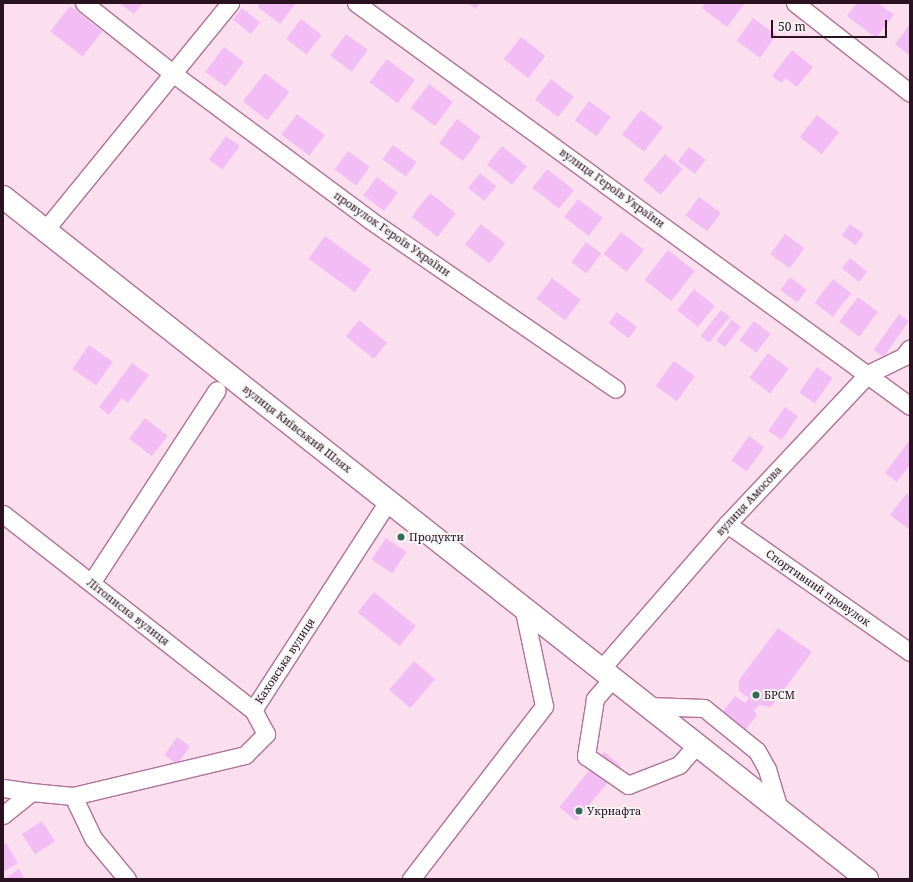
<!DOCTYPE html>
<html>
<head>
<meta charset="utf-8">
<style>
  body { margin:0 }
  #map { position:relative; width:913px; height:882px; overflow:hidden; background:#fcdfee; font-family:"Noto Serif",serif }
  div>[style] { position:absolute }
  .building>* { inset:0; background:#f2bdf4; transform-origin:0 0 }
  .roads { filter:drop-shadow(1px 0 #b27296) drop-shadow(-1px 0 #b27296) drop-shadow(0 1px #b27296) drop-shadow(0 -1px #b27296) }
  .minor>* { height:17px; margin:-8.5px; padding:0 8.5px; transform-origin:8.5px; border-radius:8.5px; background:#fff }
  .highway>* { height:22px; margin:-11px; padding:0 11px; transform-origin:11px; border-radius:11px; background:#fff }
  .dots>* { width:11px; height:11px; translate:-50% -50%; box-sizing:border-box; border:2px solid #f5f5f5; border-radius:50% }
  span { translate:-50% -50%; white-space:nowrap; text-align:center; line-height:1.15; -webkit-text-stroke:3.5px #f5f5f5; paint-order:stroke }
  .street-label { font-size:11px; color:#2a1220 }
  .poi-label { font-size:11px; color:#2a1220 }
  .left { translate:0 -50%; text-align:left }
  .frame { position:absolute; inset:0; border:4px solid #2a1220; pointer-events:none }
  .scale { position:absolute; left:771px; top:20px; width:116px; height:18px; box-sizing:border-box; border:2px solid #2a1220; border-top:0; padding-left:5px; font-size:12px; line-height:14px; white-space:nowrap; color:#2a1220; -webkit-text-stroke:3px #f5f5f5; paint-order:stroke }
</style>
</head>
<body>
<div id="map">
  <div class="building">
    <div style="clip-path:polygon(119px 3px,143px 3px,134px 14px)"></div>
    <div style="clip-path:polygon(260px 3px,296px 3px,280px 24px,258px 7px)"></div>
    <div style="clip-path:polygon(467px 3px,480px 3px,476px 9px)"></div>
    <div style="clip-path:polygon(705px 3px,745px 3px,727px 27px,702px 8px)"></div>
    <div style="clip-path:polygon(857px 3px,878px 3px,894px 15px,876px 38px,847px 16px)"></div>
    <div style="left:70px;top:6px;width:41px;height:32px;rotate:38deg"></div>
    <div style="left:242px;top:8px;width:23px;height:15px;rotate:38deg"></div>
    <div style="left:753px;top:18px;width:29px;height:28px;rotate:36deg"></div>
    <div style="left:301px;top:19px;width:26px;height:25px;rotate:37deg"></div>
    <div style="clip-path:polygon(910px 24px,910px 56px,895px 44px)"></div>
    <div style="left:346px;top:34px;width:27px;height:27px;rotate:36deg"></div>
    <div style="left:521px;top:37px;width:31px;height:28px;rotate:38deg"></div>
    <div style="left:224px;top:47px;width:25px;height:31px;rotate:37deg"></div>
    <div style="clip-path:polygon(792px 50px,813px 67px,797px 87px,785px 78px,782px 83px,772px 76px)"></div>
    <div style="left:387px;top:59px;width:35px;height:29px;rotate:37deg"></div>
    <div style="left:265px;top:73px;width:31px;height:36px;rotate:38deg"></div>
    <div style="left:551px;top:79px;width:29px;height:26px;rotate:38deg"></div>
    <div style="left:429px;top:84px;width:30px;height:30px;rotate:37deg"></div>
    <div style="left:589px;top:101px;width:27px;height:24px;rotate:36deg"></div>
    <div style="left:641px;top:110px;width:28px;height:31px;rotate:38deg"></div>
    <div style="left:297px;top:114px;width:35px;height:26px;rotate:37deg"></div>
    <div style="left:817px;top:115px;width:28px;height:28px;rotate:38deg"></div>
    <div style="left:457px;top:119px;width:30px;height:30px;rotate:37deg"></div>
    <div style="left:226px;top:136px;width:17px;height:29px;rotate:36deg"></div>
    <div style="left:393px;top:145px;width:29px;height:18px;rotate:36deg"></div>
    <div style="left:502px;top:146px;width:32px;height:24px;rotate:39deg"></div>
    <div style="left:689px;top:147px;width:21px;height:18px;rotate:37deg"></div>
    <div style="left:348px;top:151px;width:27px;height:23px;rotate:36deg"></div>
    <div style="left:665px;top:154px;width:23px;height:34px;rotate:40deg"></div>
    <div style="left:547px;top:169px;width:34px;height:24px;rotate:38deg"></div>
    <div style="left:480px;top:173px;width:21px;height:19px;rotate:39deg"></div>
    <div style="left:377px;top:177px;width:26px;height:23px;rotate:37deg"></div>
    <div style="left:430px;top:193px;width:33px;height:30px;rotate:38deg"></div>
    <div style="left:699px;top:197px;width:27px;height:23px;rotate:36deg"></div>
    <div style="left:578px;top:199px;width:31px;height:23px;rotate:37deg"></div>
    <div style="left:481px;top:224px;width:31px;height:26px;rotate:38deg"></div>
    <div style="left:850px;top:224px;width:17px;height:14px;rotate:36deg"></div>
    <div style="left:621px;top:232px;width:29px;height:28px;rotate:38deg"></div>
    <div style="left:785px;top:234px;width:24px;height:25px;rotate:36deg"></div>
    <div style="left:325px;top:236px;width:57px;height:28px;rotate:36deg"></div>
    <div style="left:586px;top:242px;width:19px;height:25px;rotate:36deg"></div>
    <div style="left:668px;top:250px;width:34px;height:38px;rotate:38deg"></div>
    <div style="left:850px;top:258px;width:22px;height:13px;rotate:39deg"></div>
    <div style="left:790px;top:277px;width:21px;height:16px;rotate:37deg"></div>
    <div style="left:552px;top:278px;width:36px;height:26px;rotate:37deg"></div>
    <div style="left:833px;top:279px;width:23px;height:30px;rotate:38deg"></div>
    <div style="left:694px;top:289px;width:27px;height:27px;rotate:39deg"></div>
    <div style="left:858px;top:297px;width:25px;height:31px;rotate:37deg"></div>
    <div style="left:721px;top:310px;width:11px;height:33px;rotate:38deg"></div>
    <div style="left:617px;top:312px;width:25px;height:14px;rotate:37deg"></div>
    <div style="left:899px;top:314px;width:12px;height:44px;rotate:35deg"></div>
    <div style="left:359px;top:320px;width:36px;height:21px;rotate:39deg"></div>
    <div style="left:732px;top:320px;width:11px;height:26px;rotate:38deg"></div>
    <div style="left:754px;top:321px;width:21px;height:24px;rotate:37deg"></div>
    <div style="left:89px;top:345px;width:29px;height:29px;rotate:35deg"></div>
    <div style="left:768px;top:353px;width:26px;height:31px;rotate:37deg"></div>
    <div style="left:674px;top:361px;width:26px;height:31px;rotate:36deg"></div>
    <div style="clip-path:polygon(132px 363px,149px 375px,128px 403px,122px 398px,109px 415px,99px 407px)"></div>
    <div style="left:817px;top:367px;width:19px;height:31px;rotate:35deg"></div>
    <div style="left:785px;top:407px;width:16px;height:29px;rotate:35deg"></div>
    <div style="left:145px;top:418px;width:29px;height:26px;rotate:38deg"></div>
    <div style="left:749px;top:436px;width:19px;height:30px;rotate:36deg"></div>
    <div style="clip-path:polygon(910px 440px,910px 465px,897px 482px,885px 473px)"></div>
    <div style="clip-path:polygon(907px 493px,910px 496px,910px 530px,890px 515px)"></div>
    <div style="left:386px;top:538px;width:25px;height:26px;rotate:34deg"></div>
    <div style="left:374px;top:592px;width:54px;height:26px;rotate:39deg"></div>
    <div style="clip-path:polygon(778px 628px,812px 652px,771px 707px,759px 705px,754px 711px,757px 715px,743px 733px,720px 715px,735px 696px,745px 703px,749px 698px,739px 691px,739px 680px)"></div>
    <div style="left:414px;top:661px;width:28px;height:38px;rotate:41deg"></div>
    <div style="left:177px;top:737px;width:16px;height:22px;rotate:35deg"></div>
    <div style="left:604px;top:752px;width:22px;height:71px;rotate:39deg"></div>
    <div style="left:42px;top:821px;width:24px;height:24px;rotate:57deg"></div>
    <div style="clip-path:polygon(6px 843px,18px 863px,3px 872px,3px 845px)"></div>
    <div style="clip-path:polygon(19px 869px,25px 879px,4px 879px)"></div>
  </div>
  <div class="roads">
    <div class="minor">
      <div style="left:84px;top:3px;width:111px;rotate:38.4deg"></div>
      <div style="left:171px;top:72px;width:248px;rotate:36.6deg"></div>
      <div style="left:370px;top:220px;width:298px;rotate:34.5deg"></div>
      <div style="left:356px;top:3px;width:685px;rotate:36.03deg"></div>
      <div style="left:795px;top:3px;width:146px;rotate:38deg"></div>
      <div style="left:45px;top:230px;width:293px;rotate:-50.8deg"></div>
      <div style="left:3px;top:514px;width:318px;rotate:38.1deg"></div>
      <div style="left:727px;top:524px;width:223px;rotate:35deg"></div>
      <div style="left:91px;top:583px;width:230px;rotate:-56.9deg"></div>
      <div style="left:601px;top:669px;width:192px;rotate:-49deg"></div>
      <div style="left:727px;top:524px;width:206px;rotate:-46.8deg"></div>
      <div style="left:868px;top:374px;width:39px;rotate:-26deg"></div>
      <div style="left:903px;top:357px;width:11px;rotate:-52deg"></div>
      <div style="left:613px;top:678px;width:28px;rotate:131deg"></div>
      <div style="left:595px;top:699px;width:58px;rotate:99deg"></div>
      <div style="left:586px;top:756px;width:51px;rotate:34.6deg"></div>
      <div style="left:628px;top:785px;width:55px;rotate:-21.4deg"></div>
      <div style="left:679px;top:765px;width:28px;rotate:-49deg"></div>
      <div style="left:650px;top:706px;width:54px;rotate:2.1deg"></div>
      <div style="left:704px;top:708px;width:68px;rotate:39.1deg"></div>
      <div style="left:757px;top:751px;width:21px;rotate:61deg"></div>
      <div style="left:767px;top:769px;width:42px;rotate:73.3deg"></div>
      <div style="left:3px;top:788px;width:28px;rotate:8deg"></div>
      <div style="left:73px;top:796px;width:47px;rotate:64.5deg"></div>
      <div style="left:93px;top:838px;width:53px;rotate:50.3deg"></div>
      <div style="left:3px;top:815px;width:36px;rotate:-39deg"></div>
      <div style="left:31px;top:792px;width:42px;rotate:5.4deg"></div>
      <div style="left:73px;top:796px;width:177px;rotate:-13.4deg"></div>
      <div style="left:245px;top:755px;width:30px;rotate:-45deg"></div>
      <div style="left:266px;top:734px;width:27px;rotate:-118deg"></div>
      <div style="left:253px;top:710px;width:249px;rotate:-57.1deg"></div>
      <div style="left:411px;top:879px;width:218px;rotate:-52.4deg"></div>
      <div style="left:544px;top:706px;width:102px;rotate:-101.9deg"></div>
    </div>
    <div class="highway">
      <div style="left:3px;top:197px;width:1101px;rotate:38.29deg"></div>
    </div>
  </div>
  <div class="dots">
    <div style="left:401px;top:537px;background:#326c55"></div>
    <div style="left:756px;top:695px;background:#326c55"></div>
    <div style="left:579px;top:811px;background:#326c55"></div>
  </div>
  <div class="street-label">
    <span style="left:612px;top:188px;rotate:36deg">вулиця Героїв України</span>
    <span style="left:392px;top:234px;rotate:35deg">провулок Героїв України</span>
    <span style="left:297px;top:429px;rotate:38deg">вулиця Київський Шлях</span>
    <span style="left:749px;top:501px;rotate:-47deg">вулиця Амосова</span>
    <span style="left:818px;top:588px;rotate:35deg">Спортивний провулок</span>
    <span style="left:128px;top:612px;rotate:38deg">Літописна вулиця</span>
    <span style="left:285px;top:661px;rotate:-57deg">Каховська вулиця</span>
  </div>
  <div class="poi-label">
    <span class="left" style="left:409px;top:537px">Продукти</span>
    <span class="left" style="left:764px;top:695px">БРСМ</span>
    <span class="left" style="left:587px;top:811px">Укрнафта</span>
  </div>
  <div class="frame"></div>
  <div class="scale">50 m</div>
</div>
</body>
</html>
